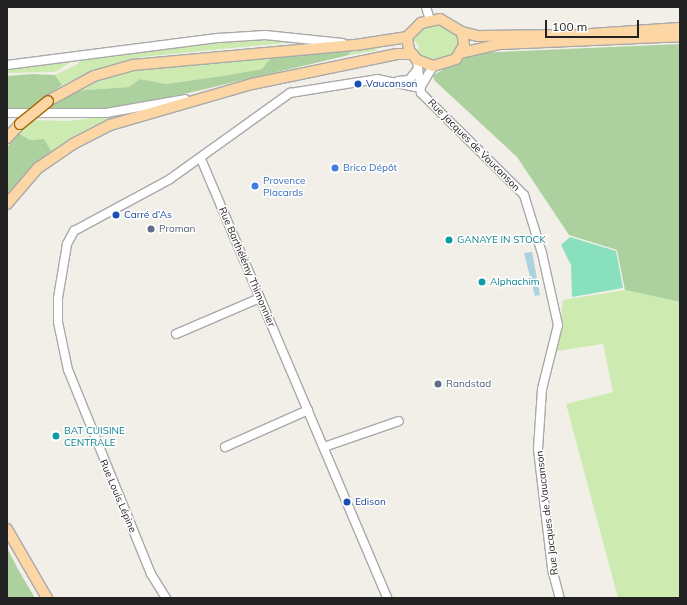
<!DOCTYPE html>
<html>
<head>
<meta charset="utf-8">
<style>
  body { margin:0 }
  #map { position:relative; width:687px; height:605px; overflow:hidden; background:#f2efe9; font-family:Mulish,sans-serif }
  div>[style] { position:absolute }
  .grass>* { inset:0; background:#cdebb0 }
  .forest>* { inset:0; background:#add19e }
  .pitch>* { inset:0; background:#88e0be }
  .water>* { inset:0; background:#aad3df }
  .roads { filter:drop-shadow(1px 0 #a9a9a9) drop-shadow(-1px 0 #a9a9a9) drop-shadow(0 1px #a9a9a9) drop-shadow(0 -1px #a9a9a9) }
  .minor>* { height:8px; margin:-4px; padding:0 4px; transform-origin:4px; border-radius:4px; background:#fff }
  .major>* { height:10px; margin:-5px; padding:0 5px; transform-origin:5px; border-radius:5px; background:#fcd6a4 }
  .bridges { filter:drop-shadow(1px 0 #a06b00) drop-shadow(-1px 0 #a06b00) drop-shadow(0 1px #a06b00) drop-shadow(0 -1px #a06b00) }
  .major-bridge>* { height:10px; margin:-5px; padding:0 5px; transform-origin:5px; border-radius:5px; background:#fcd6a4 }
  .dots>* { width:11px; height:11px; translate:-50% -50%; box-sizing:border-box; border:2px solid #fff; border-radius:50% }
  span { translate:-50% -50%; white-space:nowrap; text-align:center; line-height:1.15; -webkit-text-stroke:3px #fff; paint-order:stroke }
  .transit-label { font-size:10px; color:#164399 }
  .left { translate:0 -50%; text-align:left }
  .street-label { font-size:10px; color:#222 }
  .shop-label { font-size:10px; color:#366cbe }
  .service-label { font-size:10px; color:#4e5e75 }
  .culture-label { font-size:10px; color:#0d838f }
  .frame { position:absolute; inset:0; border:8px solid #222; pointer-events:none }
  .scale { position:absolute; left:545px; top:20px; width:94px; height:18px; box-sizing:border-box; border:2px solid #222; border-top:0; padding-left:5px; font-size:12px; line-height:14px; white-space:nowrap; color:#222; -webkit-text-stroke:3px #fff; paint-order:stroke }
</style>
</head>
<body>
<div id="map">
  <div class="grass">
    <div style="clip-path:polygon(433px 25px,450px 28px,458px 36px,459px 47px,451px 56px,437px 61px,417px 53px,419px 46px,413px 39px,424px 28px)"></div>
    <div style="clip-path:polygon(259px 40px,296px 42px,141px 57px,98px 69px,62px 85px,55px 75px,78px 64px,81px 59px,146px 49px)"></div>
    <div style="clip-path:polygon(379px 48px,374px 51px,349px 55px,350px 50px)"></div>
    <div style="clip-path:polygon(273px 55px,262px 69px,229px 75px,166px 84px,140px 79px,129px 87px,71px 91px,124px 71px)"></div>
    <div style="clip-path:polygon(76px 59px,55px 72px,7px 73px,7px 70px)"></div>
    <div style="clip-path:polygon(112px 116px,113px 119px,52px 153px,36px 139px,30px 140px,18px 133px,33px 120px,67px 121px)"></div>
    <div style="clip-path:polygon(625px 290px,680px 302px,680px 598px,618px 598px,566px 404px,613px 392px,603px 344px,557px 351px,563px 300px)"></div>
  </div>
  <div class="forest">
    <div style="clip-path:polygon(680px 44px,680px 302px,625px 290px,617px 250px,569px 235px,517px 157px,434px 80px,433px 75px,474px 53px)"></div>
    <div style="clip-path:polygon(350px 50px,349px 55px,146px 103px,91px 110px,44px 111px,71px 91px,129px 87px,140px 79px,166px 84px,229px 75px,262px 69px,273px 55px)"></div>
    <div style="clip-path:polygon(32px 74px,55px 75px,62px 85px,27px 111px,7px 110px,7px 76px)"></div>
    <div style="clip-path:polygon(18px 133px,30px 140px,44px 139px,52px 153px,7px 198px,7px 147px)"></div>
    <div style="clip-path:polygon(7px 548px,19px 571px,35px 598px,7px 598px)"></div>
  </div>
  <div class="pitch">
    <div style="clip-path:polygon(570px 237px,616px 251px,623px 288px,572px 297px,571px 265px,561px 245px)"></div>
  </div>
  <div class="water">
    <div style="clip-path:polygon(532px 252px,540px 295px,535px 296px,524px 253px)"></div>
  </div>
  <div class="roads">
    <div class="minor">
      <div style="left:426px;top:7px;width:14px;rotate:73deg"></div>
      <div style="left:417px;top:60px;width:33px;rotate:83deg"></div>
      <div style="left:421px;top:93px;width:145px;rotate:44.7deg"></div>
      <div style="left:524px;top:195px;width:61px;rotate:72.8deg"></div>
      <div style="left:542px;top:253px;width:74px;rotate:77.5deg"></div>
      <div style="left:558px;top:325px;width:66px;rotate:104deg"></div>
      <div style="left:542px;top:389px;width:60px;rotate:93.8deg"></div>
      <div style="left:538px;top:449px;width:121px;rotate:83.3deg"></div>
      <div style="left:552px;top:569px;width:30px;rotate:75deg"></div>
      <div style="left:7px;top:65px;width:214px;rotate:-7.3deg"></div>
      <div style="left:219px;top:38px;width:46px;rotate:-3.7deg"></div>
      <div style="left:265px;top:35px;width:78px;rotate:5.9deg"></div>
      <div style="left:398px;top:81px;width:11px;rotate:-5deg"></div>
      <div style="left:409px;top:80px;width:14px;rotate:-51deg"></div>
      <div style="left:420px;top:88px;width:26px;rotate:-59deg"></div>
      <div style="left:7px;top:113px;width:99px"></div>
      <div style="left:106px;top:113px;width:80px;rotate:-10deg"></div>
      <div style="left:201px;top:159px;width:477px;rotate:67deg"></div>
      <div style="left:176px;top:334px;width:91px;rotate:-23.2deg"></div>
      <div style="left:225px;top:447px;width:91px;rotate:-24deg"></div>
      <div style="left:324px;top:447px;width:79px;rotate:-19.1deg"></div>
      <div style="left:166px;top:598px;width:28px;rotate:-122deg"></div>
      <div style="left:151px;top:574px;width:220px;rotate:-112.1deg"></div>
      <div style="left:68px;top:370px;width:49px;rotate:-101.8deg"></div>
      <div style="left:58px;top:322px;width:24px;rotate:-90deg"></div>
      <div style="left:58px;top:298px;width:55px;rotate:-80.5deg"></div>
      <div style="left:67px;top:244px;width:15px;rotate:-62deg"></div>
      <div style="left:74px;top:231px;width:109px;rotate:-28.4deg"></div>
      <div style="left:170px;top:179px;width:148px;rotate:-35.6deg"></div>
      <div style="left:290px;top:93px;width:88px;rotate:-9.1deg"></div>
      <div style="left:377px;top:79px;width:44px;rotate:11.8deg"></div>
    </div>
    <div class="major">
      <div style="left:440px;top:19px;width:26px;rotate:31deg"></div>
      <div style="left:462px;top:32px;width:13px;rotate:81deg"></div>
      <div style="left:464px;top:45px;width:16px;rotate:120deg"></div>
      <div style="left:456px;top:59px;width:24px;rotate:163deg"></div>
      <div style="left:433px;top:66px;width:17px;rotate:-159deg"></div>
      <div style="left:417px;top:60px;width:13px;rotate:-129deg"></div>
      <div style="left:409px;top:50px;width:13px;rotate:-99deg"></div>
      <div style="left:407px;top:37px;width:20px;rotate:-45deg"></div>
      <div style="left:421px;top:23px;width:19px;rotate:-12deg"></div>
      <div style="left:462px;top:32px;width:16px;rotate:14deg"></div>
      <div style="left:478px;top:36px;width:98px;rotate:-0.6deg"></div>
      <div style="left:576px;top:35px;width:104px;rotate:-3.9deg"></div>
      <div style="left:461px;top:53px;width:40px;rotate:-13deg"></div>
      <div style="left:500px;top:44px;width:180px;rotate:-2.5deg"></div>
      <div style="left:48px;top:101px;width:52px;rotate:-28.5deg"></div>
      <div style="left:94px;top:76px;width:41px;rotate:-15.8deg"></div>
      <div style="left:133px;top:65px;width:230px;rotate:-5.2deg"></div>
      <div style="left:362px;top:44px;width:46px;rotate:-8.8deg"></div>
      <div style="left:7px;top:138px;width:19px;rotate:-47deg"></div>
      <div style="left:7px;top:204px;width:48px;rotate:-49.3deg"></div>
      <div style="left:38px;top:168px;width:42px;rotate:-34.4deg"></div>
      <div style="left:73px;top:144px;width:42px;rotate:-27.2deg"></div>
      <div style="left:110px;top:125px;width:148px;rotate:-16.1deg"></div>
      <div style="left:252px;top:84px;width:148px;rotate:-11.7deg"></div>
      <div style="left:397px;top:54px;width:15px"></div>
      <div style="left:7px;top:529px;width:80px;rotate:59.9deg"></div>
    </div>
  </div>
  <div class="bridges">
    <div class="major-bridge">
      <div style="left:20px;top:124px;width:36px;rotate:-39deg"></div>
    </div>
  </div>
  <div class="dots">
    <div style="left:358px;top:84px;background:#1a4fb4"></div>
    <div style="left:335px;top:168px;background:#3f7fe0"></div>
    <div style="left:255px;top:186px;background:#3f7fe0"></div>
    <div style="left:116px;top:215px;background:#1a4fb4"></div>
    <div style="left:151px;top:229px;background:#5c6f8a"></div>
    <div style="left:449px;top:240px;background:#0f9aa8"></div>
    <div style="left:482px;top:282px;background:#0f9aa8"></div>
    <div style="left:438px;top:384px;background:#5c6f8a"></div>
    <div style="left:56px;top:436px;background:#0f9aa8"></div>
    <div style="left:347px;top:502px;background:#1a4fb4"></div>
  </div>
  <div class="transit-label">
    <span class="left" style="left:366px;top:84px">Vaucanson</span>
    <span class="left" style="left:124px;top:215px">Carré d’As</span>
    <span class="left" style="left:355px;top:502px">Edison</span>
  </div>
  <div class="street-label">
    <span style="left:474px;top:145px;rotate:45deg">Rue Jacques de Vaucanson</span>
    <span style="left:247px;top:267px;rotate:67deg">Rue Barthélémy Thimonnier</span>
    <span style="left:118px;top:496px;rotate:67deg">Rue Louis Lépine</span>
    <span style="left:547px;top:513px;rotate:-97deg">Rue Jacques de Vaucanson</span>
  </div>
  <div class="shop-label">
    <span class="left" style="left:343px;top:168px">Brico Dépôt</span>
    <span class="left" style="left:263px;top:186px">Provence<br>Placards</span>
  </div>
  <div class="service-label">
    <span class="left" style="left:159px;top:229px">Proman</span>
    <span class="left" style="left:446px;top:384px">Randstad</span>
  </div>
  <div class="culture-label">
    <span class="left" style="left:457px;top:240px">GANAYE IN STOCK</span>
    <span class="left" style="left:490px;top:282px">Alphachim</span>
    <span class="left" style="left:64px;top:436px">BAT CUISINE<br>CENTRALE</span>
  </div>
  <div class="frame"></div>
  <div class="scale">100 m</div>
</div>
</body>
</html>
